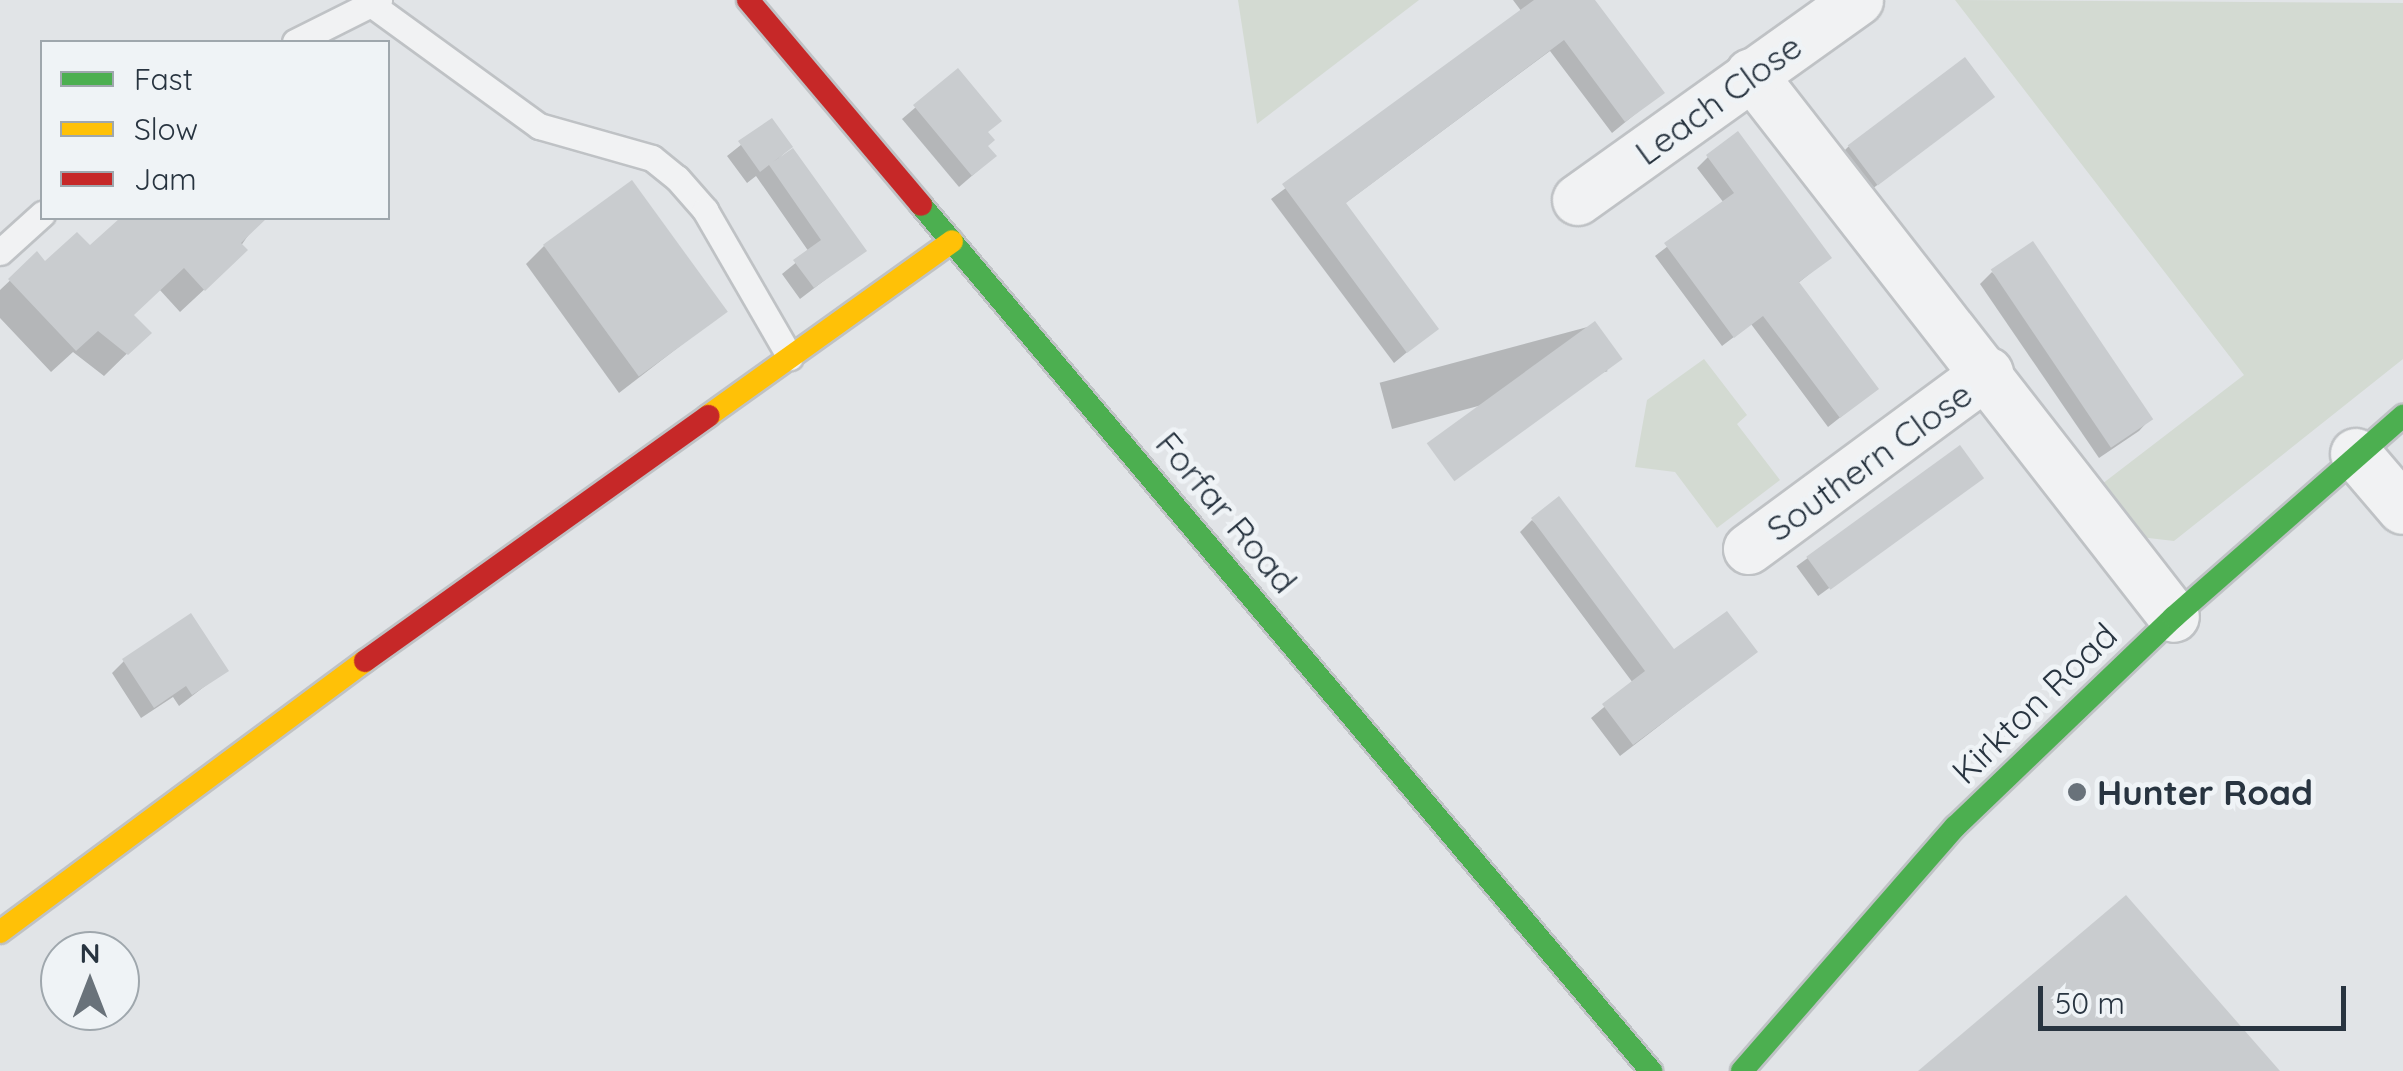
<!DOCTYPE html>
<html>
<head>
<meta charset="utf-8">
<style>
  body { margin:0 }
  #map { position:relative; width:2403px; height:1071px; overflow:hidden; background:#e1e4e7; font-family:Quicksand,sans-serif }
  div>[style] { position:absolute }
  .green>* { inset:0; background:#d3dad2 }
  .shadow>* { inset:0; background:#0003; transform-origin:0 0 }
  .building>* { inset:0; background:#c9cccf; transform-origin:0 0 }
  .roads { filter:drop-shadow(2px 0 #bfc2c5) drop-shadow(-2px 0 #bfc2c5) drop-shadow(0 2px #bfc2c5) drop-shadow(0 -2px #bfc2c5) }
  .lane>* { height:25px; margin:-12.5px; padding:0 12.5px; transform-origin:12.5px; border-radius:12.5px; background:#f1f2f3 }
  .street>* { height:50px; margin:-25px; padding:0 25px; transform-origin:25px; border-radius:25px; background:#f1f2f3 }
  .fast>* { height:22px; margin:-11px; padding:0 11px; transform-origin:11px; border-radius:11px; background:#4caf50 }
  .slow>* { height:22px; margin:-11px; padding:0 11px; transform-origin:11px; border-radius:11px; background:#ffc107 }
  .jam>* { height:22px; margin:-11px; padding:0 11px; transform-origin:11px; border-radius:11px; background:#c62828 }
  .dots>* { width:28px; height:28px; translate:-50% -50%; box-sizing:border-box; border:5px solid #eff3f6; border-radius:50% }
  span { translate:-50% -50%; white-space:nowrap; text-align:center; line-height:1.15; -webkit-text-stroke:10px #eff3f6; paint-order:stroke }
  .street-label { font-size:35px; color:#283440 }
  .poi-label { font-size:35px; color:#283440; font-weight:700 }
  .left { translate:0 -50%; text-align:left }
  .legend { position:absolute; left:40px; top:40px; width:350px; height:180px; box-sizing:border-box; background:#eff3f6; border:2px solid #9fa7ad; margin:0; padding:12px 18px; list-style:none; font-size:30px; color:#283440 }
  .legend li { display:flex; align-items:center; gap:20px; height:50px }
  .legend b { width:50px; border:2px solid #9fa7ad }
  .north { position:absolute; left:40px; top:931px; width:100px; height:100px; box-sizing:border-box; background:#eff3f6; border:2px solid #9fa7ad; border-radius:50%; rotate:0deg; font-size:28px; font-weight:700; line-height:40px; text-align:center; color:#283440 }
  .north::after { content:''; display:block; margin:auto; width:35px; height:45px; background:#69727a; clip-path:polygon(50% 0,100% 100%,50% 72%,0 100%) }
  .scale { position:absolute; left:2038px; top:986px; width:308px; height:45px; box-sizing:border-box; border:5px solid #283440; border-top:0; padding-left:12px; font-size:30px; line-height:35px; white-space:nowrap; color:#283440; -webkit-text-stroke:8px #eff3f6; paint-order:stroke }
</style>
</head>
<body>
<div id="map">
  <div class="green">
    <div style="clip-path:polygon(1238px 0,1419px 0,1257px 124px)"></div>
    <div style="clip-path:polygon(1955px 0,2403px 3px,2403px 359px,2174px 541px,2140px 537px,2102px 484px,2244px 375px)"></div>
    <div style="clip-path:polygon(1704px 359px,1747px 415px,1737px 424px,1780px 480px,1717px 528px,1675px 472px,1635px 467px,1647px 400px)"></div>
  </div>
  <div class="shadow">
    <div style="clip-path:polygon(1513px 0,1592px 0,1661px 93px,1612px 133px,1550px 51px,1344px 204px,1436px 328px,1394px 363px,1271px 199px,1522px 12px)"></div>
    <div style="clip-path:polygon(958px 71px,986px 133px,981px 168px,959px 187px,902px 119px)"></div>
    <div style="clip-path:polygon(1992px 97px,1863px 196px,1836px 159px,1848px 147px)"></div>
    <div style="clip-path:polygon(771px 121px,790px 147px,779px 158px,864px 250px,800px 299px,782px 274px,809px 252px,756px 176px,747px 183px,727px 156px)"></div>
    <div style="clip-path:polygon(1708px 157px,1829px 258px,1797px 284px,1876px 389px,1828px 427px,1751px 324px,1722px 346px,1655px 256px,1724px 203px,1697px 168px)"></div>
    <div style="clip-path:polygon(123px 218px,245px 218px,254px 227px,222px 273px,180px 312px,159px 289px,131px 316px,148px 333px,104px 376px,73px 352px,51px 372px,0 318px,0 290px,37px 255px,45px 265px,90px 249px)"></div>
    <div style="clip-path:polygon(544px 246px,724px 312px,619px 393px,526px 264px)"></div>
    <div style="clip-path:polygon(1992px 272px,2151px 418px,2139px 431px,2099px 458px,1980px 284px)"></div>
    <div style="left:1595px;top:325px;width:48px;height:223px;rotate:75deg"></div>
    <div style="left:1959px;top:448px;width:37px;height:201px;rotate:54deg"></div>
    <div style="clip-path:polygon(1532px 520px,1673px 653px,1755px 652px,1620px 756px,1591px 718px,1633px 683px,1520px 532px)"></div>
    <div style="clip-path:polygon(124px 661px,226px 670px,179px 706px,173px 697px,141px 718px,112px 673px)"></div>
  </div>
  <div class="building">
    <div style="clip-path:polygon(1534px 0,1595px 0,1665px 93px,1625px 122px,1564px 40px,1346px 203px,1439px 329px,1407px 353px,1282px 184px)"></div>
    <div style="left:1965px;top:57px;width:50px;height:147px;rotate:53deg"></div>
    <div style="clip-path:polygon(958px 68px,1002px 121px,988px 132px,995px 140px,988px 146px,997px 156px,972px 176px,913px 105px)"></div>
    <div style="clip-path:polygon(772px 118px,793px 147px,773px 162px,793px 148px,867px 251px,814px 288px,793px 260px,821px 240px,769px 165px,760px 172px,738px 141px)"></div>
    <div style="clip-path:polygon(1738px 131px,1832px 258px,1799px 282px,1879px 389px,1840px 418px,1763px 316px,1734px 338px,1664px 243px,1734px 193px,1706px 155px)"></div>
    <div style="left:632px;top:180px;width:163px;height:110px;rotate:54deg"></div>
    <div style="clip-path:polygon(120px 218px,267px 218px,241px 243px,248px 250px,205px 291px,184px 268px,134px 315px,152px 333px,128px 355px,98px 331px,76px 351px,8px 279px,37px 251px,45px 261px,77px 232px,90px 245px)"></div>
    <div style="left:2033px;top:241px;width:215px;height:51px;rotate:56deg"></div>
    <div style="left:1595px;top:321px;width:47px;height:208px;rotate:54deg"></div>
    <div style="left:1960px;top:445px;width:41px;height:190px;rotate:54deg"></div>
    <div style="clip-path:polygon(1559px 496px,1674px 649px,1727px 611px,1758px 652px,1633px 745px,1602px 704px,1645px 671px,1531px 518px)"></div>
    <div style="clip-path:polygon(191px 613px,229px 671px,192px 695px,186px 686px,154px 708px,122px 659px)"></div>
    <div style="clip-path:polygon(2126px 895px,2280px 1071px,1918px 1071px)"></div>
  </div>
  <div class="roads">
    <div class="lane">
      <div style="left:371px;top:4px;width:208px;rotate:36deg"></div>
      <div style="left:539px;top:126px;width:117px;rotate:15.8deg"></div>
      <div style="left:652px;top:158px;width:32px;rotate:39deg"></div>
      <div style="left:677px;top:178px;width:43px;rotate:48.8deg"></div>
      <div style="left:705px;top:210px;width:170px;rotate:60deg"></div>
      <div style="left:295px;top:42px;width:94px;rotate:-26.6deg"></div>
      <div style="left:0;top:252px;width:57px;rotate:-42.1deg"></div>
    </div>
    <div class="street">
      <div style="left:1751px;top:74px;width:688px;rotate:52.08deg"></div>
      <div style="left:1578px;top:200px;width:344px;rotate:-35.5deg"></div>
      <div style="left:2356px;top:454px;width:72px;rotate:49.5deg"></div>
      <div style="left:1749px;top:549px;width:297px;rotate:-36.4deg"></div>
    </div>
    <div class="fast">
      <div style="left:921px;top:205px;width:1133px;rotate:49.87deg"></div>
      <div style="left:1742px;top:1071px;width:324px;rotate:-48.9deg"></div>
      <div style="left:1955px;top:827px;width:303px;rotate:-43.8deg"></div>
      <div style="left:2174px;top:617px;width:305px;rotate:-41.3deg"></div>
    </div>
    <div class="slow">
      <div style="left:708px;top:416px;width:300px;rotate:-35.6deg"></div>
      <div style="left:0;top:932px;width:455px;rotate:-36.6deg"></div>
    </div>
    <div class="jam">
      <div style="left:748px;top:0;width:268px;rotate:49.8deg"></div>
      <div style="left:365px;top:661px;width:422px;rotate:-35.5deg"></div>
    </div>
  </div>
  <div class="dots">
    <div style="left:2077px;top:792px;background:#69727a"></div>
  </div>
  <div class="street-label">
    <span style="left:1718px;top:99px;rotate:-36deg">Leach Close</span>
    <span style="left:1869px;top:461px;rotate:-36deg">Southern Close</span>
    <span style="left:1227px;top:512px;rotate:50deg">Forfar Road</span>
    <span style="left:2034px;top:703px;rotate:-44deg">Kirkton Road</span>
  </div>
  <div class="poi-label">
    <span class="left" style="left:2097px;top:792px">Hunter Road</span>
  </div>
  <ul class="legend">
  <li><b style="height:12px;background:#4caf50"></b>Fast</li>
  <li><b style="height:12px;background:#ffc107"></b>Slow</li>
  <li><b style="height:12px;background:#c62828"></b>Jam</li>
  </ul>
  <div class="north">N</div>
  <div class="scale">50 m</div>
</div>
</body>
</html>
